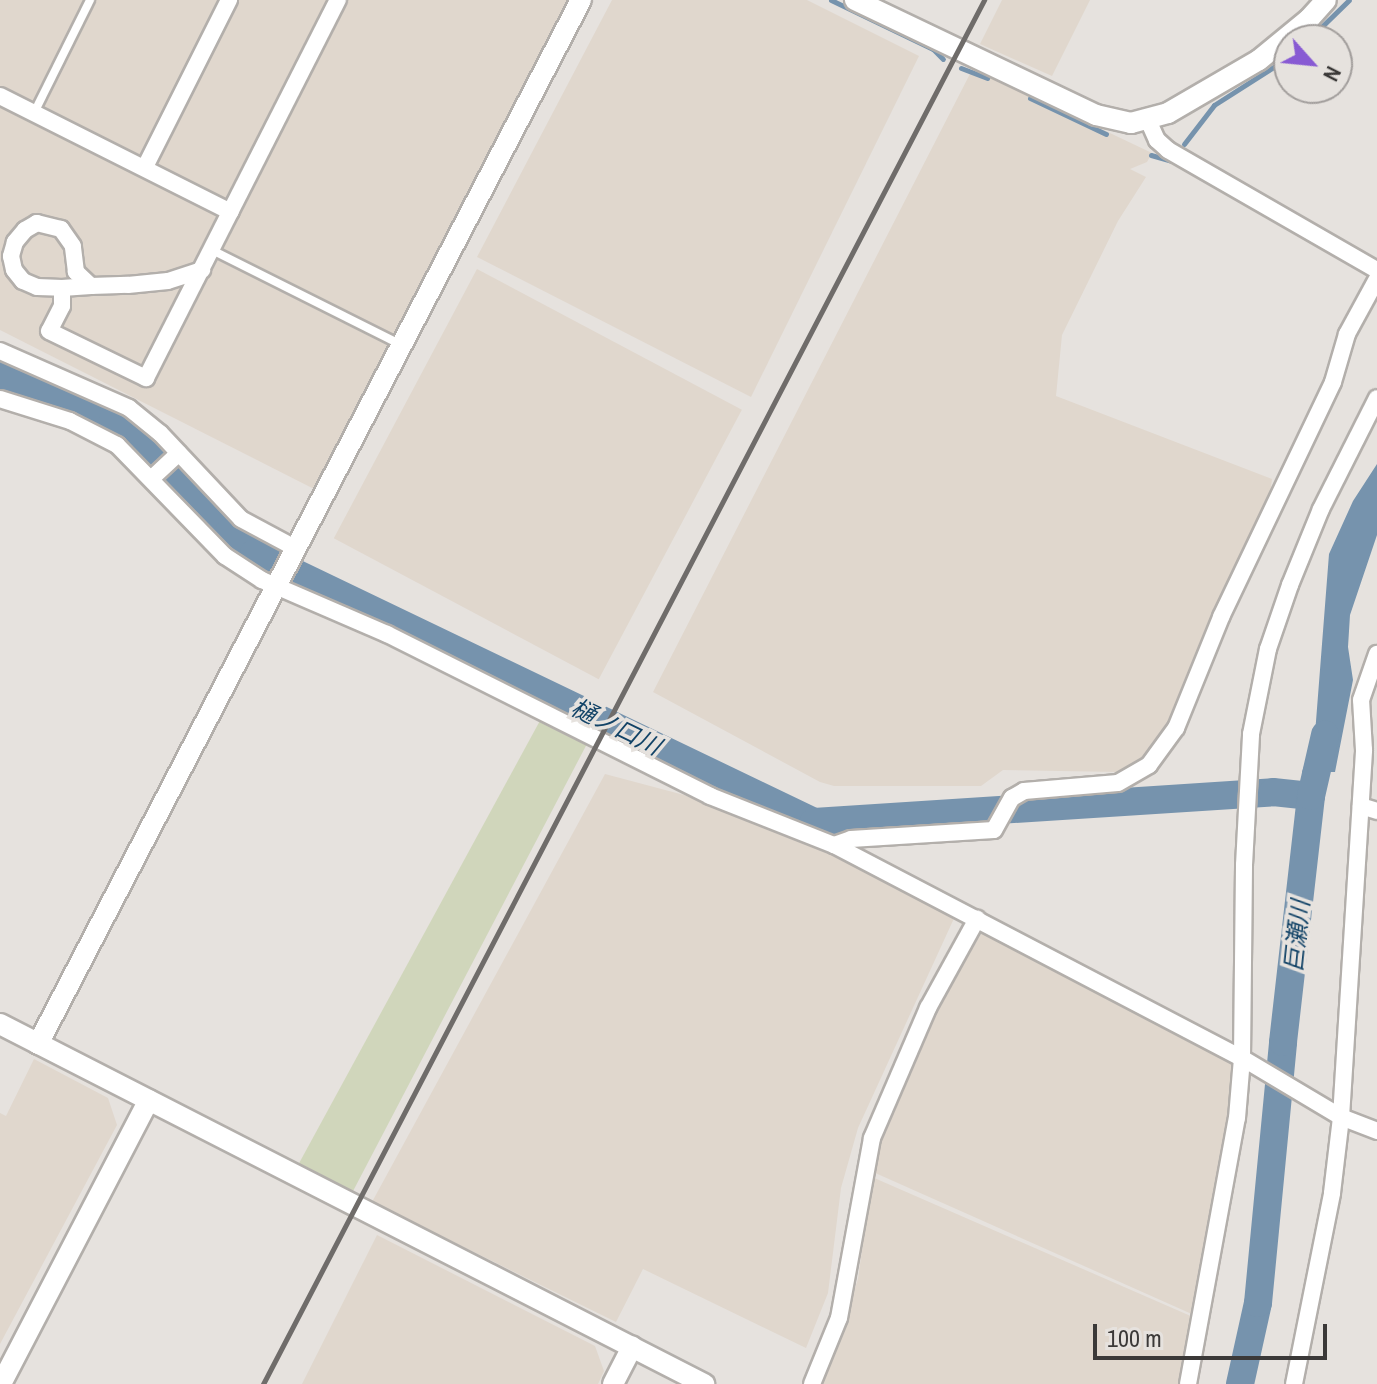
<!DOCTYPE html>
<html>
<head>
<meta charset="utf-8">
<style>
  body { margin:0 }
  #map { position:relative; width:1377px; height:1384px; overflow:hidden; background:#e6e2de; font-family:"Archivo Narrow","Noto Sans JP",sans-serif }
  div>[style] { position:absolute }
  .built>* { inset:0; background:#e0d7cd; transform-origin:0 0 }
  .green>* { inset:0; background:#d0d6bb }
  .water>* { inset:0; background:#7693ad }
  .stream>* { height:5px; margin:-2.5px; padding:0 2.5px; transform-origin:2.5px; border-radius:2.5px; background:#7693ad }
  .river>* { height:28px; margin:-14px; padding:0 14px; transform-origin:14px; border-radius:14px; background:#7693ad }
  .roads { filter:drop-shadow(2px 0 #b3afab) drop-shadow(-2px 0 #b3afab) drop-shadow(0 2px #b3afab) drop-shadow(0 -2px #b3afab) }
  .service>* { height:8px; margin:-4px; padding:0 4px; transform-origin:4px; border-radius:4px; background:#fff }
  .minor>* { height:16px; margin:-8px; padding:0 8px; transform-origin:8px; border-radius:8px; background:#fff }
  .tertiary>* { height:20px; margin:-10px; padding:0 10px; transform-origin:10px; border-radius:10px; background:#fff }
  .rail>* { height:5px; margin:-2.5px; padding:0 2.5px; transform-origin:2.5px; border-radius:2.5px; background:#6f6c6a }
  span { translate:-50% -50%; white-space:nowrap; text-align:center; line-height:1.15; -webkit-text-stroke:7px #e6e2de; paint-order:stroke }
  .water-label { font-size:24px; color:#124367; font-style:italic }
  .north { position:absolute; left:1273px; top:24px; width:80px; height:80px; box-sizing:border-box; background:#e6e2de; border:2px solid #a29e9c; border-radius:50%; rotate:117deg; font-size:22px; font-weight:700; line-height:32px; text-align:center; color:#3b3938 }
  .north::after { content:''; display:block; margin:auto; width:28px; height:36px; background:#885ad3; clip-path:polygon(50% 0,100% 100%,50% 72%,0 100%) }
  .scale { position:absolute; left:1093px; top:1324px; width:234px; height:36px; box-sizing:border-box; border:4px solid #3b3938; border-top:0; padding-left:10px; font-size:24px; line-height:28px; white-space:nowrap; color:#3b3938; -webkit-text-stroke:6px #e6e2de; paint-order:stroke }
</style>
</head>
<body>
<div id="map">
  <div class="built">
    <div style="clip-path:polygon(0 0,571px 0,318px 491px,0 330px)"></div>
    <div style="clip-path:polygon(612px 0,807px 0,919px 56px,751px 397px,477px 257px)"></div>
    <div style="clip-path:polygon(1002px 0,1090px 0,1052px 76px,980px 44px)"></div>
    <div style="clip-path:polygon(973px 68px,1152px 153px,1147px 162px,1130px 169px,1146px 177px,1118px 221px,1062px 335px,1056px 396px,1272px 479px,1269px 503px,1169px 726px,1145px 761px,1119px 772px,1003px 770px,981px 786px,834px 786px,820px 782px,653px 692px)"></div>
    <div style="left:477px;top:269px;width:300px;height:305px;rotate:28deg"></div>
    <div style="clip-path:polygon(605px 774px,684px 795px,826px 852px,956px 914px,858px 1128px,841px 1188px,828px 1293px,806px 1348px,643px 1269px,616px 1322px,372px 1202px)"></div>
    <div style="clip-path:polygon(983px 931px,1233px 1064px,1228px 1120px,1194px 1315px,873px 1172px,880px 1138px,899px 1089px,935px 1012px)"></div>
    <div style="clip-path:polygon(34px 1059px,108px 1098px,117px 1125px,0 1344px,0 1113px,6px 1116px)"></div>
    <div style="clip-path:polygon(872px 1177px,1193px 1317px,1181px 1384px,823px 1384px,858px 1279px)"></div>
    <div style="clip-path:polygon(377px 1235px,595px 1346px,604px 1371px,598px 1384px,302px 1384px)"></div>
  </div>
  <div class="green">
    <div style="clip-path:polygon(542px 717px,589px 740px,351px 1195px,297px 1167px)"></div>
  </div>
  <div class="water">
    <div style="clip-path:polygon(1377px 464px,1377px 535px,1350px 615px,1348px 647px,1353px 680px,1335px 772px,1302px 772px,1315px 734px,1329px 554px,1353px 501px)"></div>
  </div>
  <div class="stream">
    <div style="left:831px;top:0;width:113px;rotate:25.7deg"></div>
    <div style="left:933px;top:49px;width:14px;rotate:45deg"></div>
    <div style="left:1308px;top:40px;width:57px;rotate:-44.3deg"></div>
    <div style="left:961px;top:68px;width:28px;rotate:21deg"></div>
    <div style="left:1030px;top:98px;width:84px;rotate:25.3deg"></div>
    <div style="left:1184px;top:144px;width:49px;rotate:-52.4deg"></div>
    <div style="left:1214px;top:105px;width:89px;rotate:-32.6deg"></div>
    <div style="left:1151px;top:155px;width:22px;rotate:16deg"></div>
  </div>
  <div class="river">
    <div style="left:0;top:376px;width:121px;rotate:21.3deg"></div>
    <div style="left:113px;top:420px;width:31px;rotate:31deg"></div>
    <div style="left:140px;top:436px;width:131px;rotate:47.8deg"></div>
    <div style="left:228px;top:533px;width:33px;rotate:38deg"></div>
    <div style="left:254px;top:553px;width:621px;rotate:25.66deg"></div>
    <div style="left:814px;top:822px;width:460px;rotate:-3.7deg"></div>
    <div style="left:1273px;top:792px;width:38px;rotate:6deg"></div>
    <div style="left:1240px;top:1384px;width:83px;rotate:-77.5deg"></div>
    <div style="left:1258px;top:1303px;width:262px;rotate:-84.5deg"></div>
    <div style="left:1283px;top:1042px;width:248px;rotate:-83.5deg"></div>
    <div style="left:1311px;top:796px;width:63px;rotate:-77.1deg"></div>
  </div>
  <div class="roads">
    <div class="service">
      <div style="left:34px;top:113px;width:126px;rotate:-63.6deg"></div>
      <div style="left:212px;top:250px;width:210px;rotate:26.6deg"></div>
    </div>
    <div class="minor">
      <div style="left:0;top:96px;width:258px;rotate:26.7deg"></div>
      <div style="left:1148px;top:120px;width:22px;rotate:66deg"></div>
      <div style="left:1157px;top:140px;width:15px;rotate:42deg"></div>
      <div style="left:1168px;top:150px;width:241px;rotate:29.9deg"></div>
      <div style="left:145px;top:167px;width:187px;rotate:-63.3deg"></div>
      <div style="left:91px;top:286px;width:21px;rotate:-137deg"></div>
      <div style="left:76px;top:272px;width:26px;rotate:-97deg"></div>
      <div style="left:73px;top:246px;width:21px;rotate:-125deg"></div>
      <div style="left:61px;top:229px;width:25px;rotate:-166deg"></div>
      <div style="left:37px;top:223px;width:14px;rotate:150deg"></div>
      <div style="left:25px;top:230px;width:16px;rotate:130deg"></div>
      <div style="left:15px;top:242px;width:15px;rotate:106deg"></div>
      <div style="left:11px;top:256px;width:14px;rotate:78deg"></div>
      <div style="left:14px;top:270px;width:14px;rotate:51deg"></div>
      <div style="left:23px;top:281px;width:15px;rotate:23deg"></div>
      <div style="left:37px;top:287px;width:25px;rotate:2deg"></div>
      <div style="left:62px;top:288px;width:29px;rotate:-4deg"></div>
      <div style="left:91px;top:286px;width:37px;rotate:-2deg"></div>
      <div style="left:128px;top:285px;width:40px;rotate:-5.7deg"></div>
      <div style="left:168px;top:281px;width:36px;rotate:-18deg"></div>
      <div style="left:62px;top:288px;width:18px;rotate:90deg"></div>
      <div style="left:62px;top:306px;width:28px;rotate:117deg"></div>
      <div style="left:49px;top:331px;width:108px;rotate:25.9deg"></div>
      <div style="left:146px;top:378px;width:424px;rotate:-63.1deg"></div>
      <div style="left:0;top:351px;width:141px;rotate:23.8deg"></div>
      <div style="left:129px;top:408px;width:40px;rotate:39deg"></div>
      <div style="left:160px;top:433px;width:118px;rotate:46.7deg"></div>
      <div style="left:241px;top:519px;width:64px;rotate:28.2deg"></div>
      <div style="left:0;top:399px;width:73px;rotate:17.4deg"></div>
      <div style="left:70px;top:421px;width:53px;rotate:27.1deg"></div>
      <div style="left:117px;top:445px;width:155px;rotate:45.8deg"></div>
      <div style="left:225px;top:556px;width:44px;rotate:33deg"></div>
      <div style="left:262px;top:580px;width:136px;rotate:23.4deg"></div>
      <div style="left:387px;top:634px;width:361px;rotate:26.6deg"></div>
      <div style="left:710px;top:796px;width:133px;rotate:21.6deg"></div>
      <div style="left:834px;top:845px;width:460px;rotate:27.6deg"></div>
      <div style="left:1242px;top:1058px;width:115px;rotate:30.8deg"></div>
      <div style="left:1341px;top:1117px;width:39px;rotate:21deg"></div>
      <div style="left:151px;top:479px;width:38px;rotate:-43deg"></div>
      <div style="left:1361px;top:806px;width:17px;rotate:17deg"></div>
      <div style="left:834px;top:845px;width:18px;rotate:-19deg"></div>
      <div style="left:851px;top:839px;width:143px;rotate:-3.6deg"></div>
      <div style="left:994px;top:830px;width:37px;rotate:-61deg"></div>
      <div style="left:1012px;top:798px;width:14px;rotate:-30deg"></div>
      <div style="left:1024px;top:791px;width:94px;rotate:-4.9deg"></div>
      <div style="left:1118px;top:783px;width:36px;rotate:-30deg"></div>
      <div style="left:1149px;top:765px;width:46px;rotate:-53.9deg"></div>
      <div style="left:1176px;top:728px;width:120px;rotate:-67.9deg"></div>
      <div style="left:1221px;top:617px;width:260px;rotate:-64.5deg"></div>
      <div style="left:1333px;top:382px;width:50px;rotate:-73.7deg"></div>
      <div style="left:1347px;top:334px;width:63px;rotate:-61.4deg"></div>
      <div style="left:812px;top:1384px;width:71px;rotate:-67.8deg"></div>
      <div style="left:839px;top:1318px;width:183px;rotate:-79.6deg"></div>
      <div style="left:872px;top:1138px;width:142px;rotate:-66.7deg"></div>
      <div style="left:928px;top:1008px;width:102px;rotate:-61.2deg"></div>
      <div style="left:1188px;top:1384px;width:270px;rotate:-79.6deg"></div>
      <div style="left:1237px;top:1118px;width:60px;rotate:-85.2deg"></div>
      <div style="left:1242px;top:1058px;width:193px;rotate:-89.4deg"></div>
      <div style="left:1244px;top:865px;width:131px;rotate:-86.9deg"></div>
      <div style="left:1251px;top:734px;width:87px;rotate:-78.7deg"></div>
      <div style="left:1268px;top:649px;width:68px;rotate:-71deg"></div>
      <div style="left:1290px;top:585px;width:82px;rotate:-67.8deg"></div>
      <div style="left:1321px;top:509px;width:124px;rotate:-63.2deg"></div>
      <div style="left:1294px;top:1384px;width:195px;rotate:-78.7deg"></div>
      <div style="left:1332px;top:1193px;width:77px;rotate:-83.2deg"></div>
      <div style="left:1341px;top:1117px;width:368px;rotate:-86.4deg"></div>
      <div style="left:1364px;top:750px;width:50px;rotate:-93.4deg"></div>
      <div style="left:1361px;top:700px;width:49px;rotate:-70.8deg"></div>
    </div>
    <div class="tertiary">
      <div style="left:855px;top:0;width:267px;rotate:25.5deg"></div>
      <div style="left:1096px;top:115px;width:36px;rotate:13deg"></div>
      <div style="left:1131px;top:123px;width:38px;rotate:-15deg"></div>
      <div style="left:1168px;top:113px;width:105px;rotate:-30.2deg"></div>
      <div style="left:1259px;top:60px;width:65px;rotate:-39.4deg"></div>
      <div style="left:1309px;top:19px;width:25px;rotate:-48deg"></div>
      <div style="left:0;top:1024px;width:791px;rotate:27.08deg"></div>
      <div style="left:38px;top:1044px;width:1177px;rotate:-62.52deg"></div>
      <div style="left:1px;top:1384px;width:320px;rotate:-62.5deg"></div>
      <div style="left:613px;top:1384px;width:42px;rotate:-62.8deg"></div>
    </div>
  </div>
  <div class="rail">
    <div style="left:263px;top:1384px;width:1561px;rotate:-62.48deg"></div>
  </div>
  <div class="water-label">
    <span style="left:616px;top:727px;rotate:26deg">樋ノ口川</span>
    <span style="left:1297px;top:936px;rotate:-84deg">巨瀬川</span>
  </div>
  <div class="north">N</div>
  <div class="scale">100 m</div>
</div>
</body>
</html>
